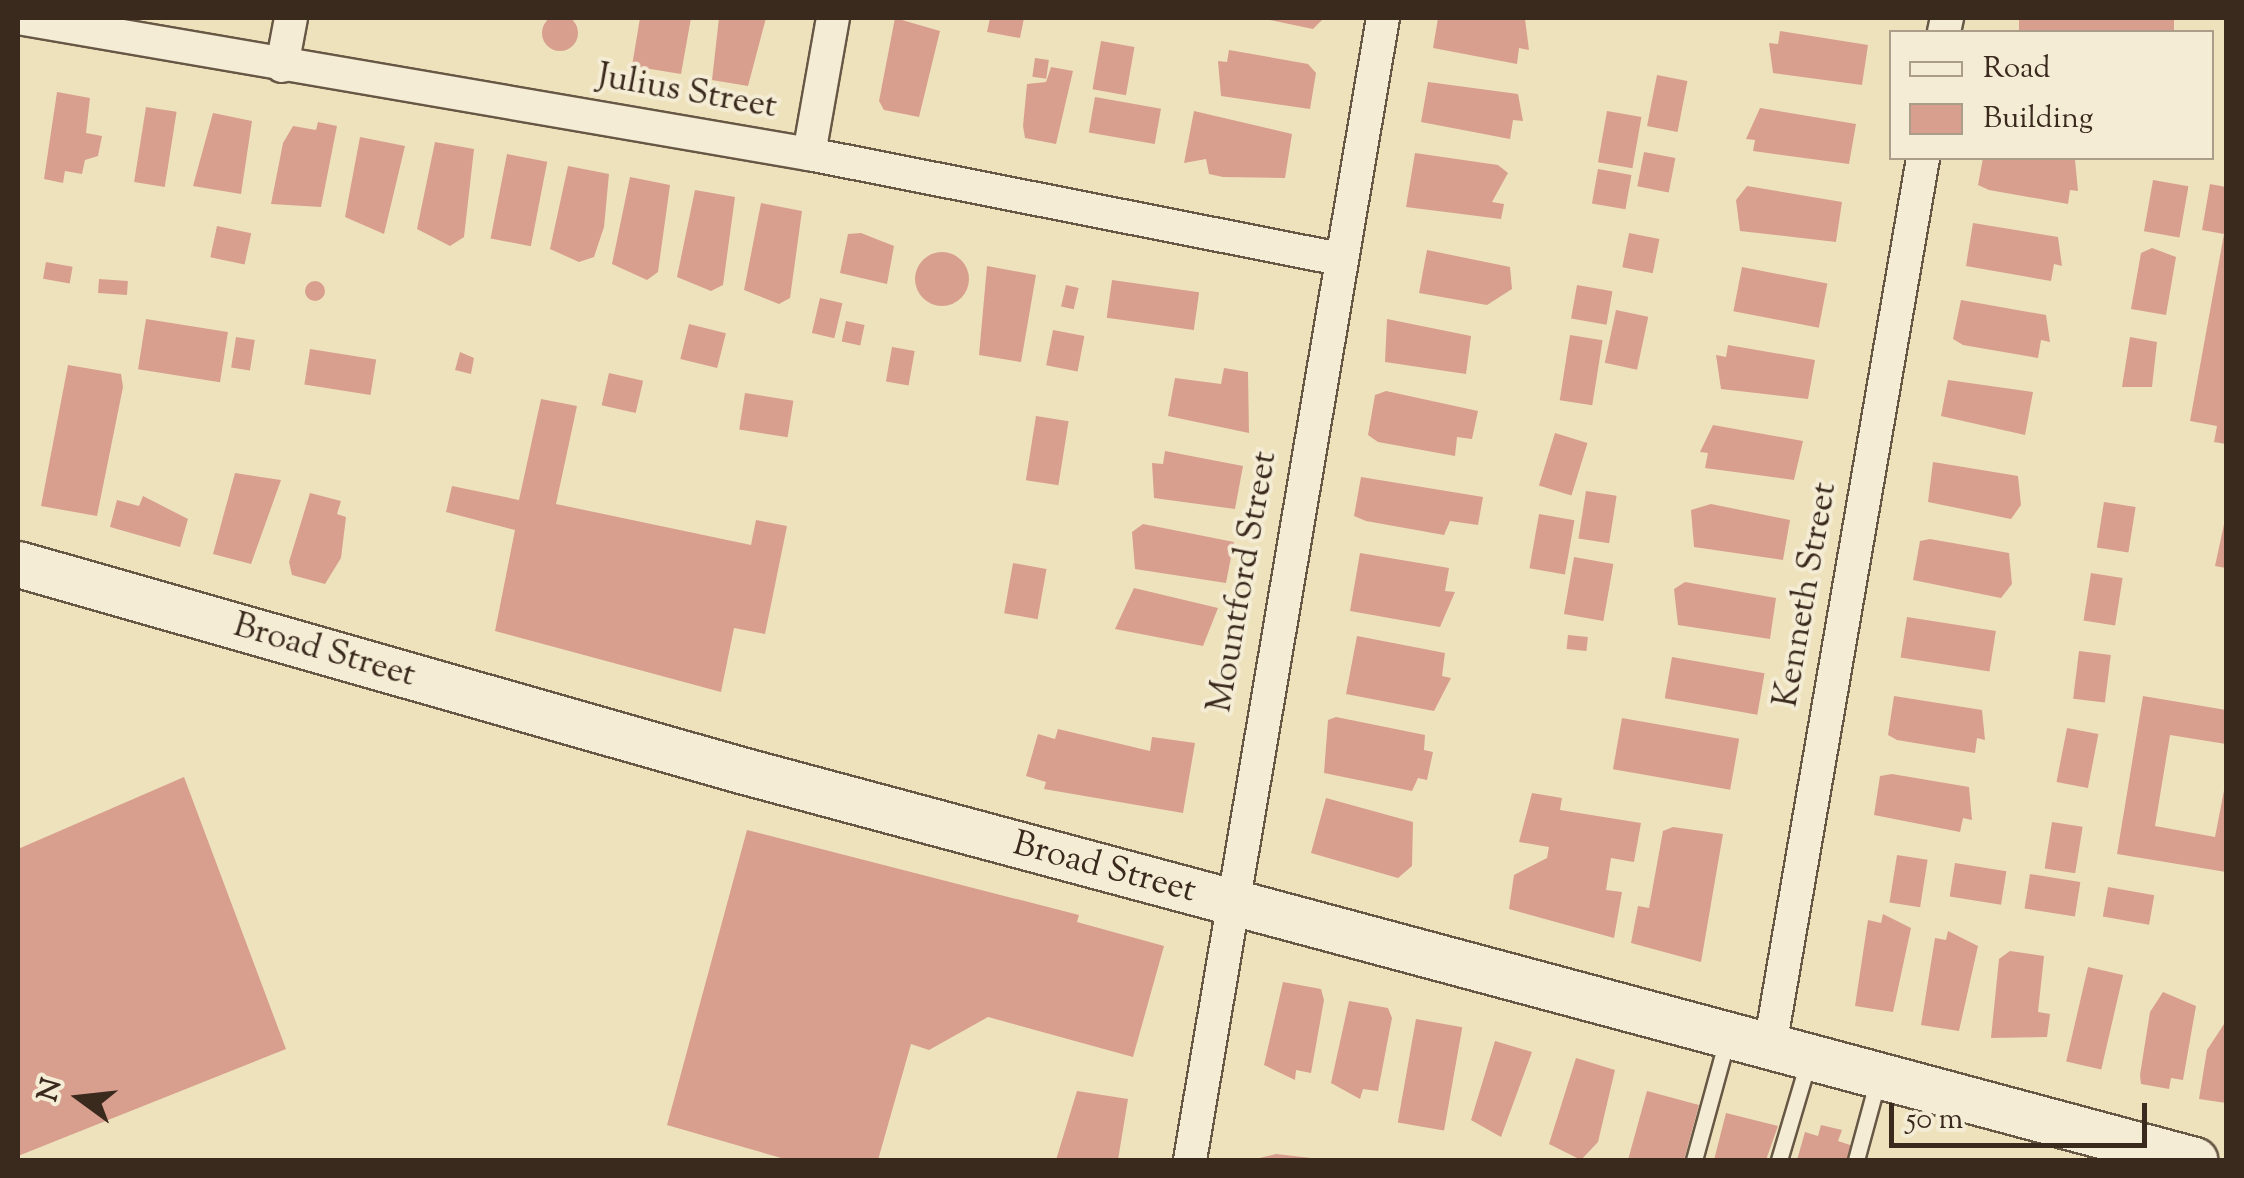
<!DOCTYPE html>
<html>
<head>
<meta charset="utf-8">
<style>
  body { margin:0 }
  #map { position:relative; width:2244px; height:1178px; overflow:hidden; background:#eee2bd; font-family:"Sorts Mill Goudy",serif }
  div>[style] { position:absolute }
  .building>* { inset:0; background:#d89f8e; transform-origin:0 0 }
  .round { border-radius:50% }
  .roads { filter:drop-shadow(2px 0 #675745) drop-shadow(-2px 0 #675745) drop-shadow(0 2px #675745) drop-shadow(0 -2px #675745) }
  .lane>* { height:15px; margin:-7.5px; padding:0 7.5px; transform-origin:7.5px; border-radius:7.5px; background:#f4ecd4 }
  .street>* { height:32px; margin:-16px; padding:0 16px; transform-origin:16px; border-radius:16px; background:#f4ecd4 }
  .secondary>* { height:45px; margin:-22.5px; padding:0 22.5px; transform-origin:22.5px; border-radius:22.5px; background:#f4ecd4 }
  span { translate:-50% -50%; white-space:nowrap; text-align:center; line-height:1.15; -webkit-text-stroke:8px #f4ecd4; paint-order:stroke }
  .street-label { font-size:35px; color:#3a291d }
  .frame { position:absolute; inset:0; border:20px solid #3a291d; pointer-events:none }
  .legend { position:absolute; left:1889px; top:30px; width:325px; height:130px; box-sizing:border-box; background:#f4ecd4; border:2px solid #aa9e8b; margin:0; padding:12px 18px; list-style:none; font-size:30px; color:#3a291d }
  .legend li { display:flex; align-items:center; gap:20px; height:50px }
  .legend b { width:50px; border:2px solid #aa9e8b }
  .north { position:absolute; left:30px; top:1048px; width:100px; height:100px; -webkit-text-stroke:8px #f4ecd4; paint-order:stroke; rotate:285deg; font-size:28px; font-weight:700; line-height:40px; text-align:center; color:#3a291d }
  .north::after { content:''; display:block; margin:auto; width:35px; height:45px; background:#3a291d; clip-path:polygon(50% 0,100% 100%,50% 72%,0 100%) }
  .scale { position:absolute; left:1889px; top:1103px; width:258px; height:45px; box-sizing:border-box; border:5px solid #3a291d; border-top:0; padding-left:12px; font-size:30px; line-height:35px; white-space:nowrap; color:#3a291d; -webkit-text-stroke:8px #f4ecd4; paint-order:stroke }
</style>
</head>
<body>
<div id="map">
  <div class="building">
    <div class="round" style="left:542px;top:15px;width:36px;height:36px"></div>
    <div style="clip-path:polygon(640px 18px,691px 18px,681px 74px,632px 66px)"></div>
    <div style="clip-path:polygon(719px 18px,766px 18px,748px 86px,712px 80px)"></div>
    <div style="clip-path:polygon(895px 18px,940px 31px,919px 117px,884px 110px,879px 101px)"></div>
    <div style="clip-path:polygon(990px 18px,1024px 18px,1020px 38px,987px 32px)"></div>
    <div style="clip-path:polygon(1260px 18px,1324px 18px,1313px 29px)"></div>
    <div style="clip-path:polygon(1438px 18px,1525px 19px,1529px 50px,1519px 48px,1517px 64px,1433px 48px)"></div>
    <div style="left:2019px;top:18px;width:155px;height:14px"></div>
    <div style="clip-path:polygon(1780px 31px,1868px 45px,1862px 85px,1773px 73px,1769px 43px,1778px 44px)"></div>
    <div style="left:1101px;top:41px;width:34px;height:49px;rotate:10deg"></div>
    <div style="clip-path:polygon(1229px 50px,1308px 64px,1316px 73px,1310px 109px,1221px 96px,1218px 61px,1227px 62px)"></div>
    <div style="left:1035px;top:58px;width:14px;height:19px;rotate:8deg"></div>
    <div style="clip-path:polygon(1051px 67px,1073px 71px,1056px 144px,1025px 138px,1023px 126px,1027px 84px,1046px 82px)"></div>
    <div style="left:1657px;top:75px;width:31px;height:52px;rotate:11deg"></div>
    <div style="clip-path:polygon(1428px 82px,1518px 94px,1523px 121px,1513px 120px,1510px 139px,1421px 122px)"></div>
    <div style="clip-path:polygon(57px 92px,90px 98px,86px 133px,102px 136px,98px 156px,85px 160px,82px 174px,65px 171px,63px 183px,44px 179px)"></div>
    <div style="left:1095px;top:97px;width:67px;height:36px;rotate:10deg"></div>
    <div style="left:146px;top:107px;width:31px;height:76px;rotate:9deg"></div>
    <div style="clip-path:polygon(1760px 108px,1856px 124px,1849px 164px,1753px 151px,1755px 140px,1746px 139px)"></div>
    <div style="clip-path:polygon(1194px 111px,1292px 134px,1285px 178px,1223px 177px,1209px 174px,1206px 159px,1184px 163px)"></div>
    <div style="left:1607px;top:111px;width:35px;height:52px;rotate:10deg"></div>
    <div style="clip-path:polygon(213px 113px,252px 121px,241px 194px,193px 186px)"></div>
    <div style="clip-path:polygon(318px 122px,337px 126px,321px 207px,271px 204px,283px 143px,293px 126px,316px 130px)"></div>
    <div style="clip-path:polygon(360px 137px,405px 146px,384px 234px,345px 217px)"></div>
    <div style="clip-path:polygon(435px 142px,474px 149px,464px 237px,450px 246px,417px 229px)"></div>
    <div style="left:1644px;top:152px;width:32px;height:35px;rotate:11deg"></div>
    <div style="clip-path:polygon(1415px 153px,1498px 165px,1508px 173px,1492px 202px,1504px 204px,1501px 219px,1406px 207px)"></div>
    <div style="left:507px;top:154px;width:41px;height:86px;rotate:11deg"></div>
    <div style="clip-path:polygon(1983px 158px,2075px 160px,2078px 191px,2070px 190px,2068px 204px,1989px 190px,1978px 185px)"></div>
    <div style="clip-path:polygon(568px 166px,609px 174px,604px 227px,594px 257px,579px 262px,550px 249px)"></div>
    <div style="left:1598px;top:169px;width:34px;height:35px;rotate:10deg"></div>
    <div style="clip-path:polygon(630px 177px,670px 185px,658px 272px,647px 280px,612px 264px)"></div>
    <div style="left:2153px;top:180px;width:36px;height:52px;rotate:10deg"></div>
    <div style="clip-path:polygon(2210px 184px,2226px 187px,2226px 444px,2214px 442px,2217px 426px,2190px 421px,2224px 234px,2202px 230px)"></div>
    <div style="clip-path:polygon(1747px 186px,1842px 202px,1836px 242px,1740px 231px,1736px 200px)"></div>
    <div style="clip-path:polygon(695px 190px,735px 197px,723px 285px,711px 291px,677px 277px)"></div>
    <div style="clip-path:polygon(761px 203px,802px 211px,790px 298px,779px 304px,744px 290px)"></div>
    <div style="clip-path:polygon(1973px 223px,2058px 237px,2062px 266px,2054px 264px,2051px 281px,1966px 266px)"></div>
    <div style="left:217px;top:226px;width:35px;height:32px;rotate:12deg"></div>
    <div style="clip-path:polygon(861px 233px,894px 246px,887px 284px,840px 273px,848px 234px)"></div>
    <div style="left:1629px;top:233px;width:31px;height:35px;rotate:11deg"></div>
    <div style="clip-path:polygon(2152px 248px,2176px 257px,2166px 315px,2131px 309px,2141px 253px)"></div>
    <div style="clip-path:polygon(1427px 250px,1510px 267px,1512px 289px,1487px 305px,1419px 293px)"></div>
    <div class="round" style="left:915px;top:252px;width:54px;height:54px"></div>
    <div style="left:46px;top:262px;width:27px;height:17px;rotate:10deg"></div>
    <div style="clip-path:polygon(987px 266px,1036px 275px,1021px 362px,979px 355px)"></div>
    <div style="left:1742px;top:267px;width:87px;height:45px;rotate:11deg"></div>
    <div style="left:99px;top:279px;width:29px;height:14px;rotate:4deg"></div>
    <div style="left:1112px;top:280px;width:88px;height:38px;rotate:8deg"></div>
    <div class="round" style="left:305px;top:281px;width:20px;height:20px"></div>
    <div style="left:1066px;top:285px;width:13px;height:22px;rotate:13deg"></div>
    <div style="left:1577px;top:285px;width:36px;height:34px;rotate:10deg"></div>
    <div style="left:820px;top:298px;width:23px;height:36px;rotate:13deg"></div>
    <div style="clip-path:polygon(1961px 300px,2046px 315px,2050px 342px,2041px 340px,2038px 358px,1963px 345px,1953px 339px)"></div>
    <div style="left:1616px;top:310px;width:33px;height:54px;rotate:12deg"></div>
    <div style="left:146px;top:319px;width:83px;height:51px;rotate:9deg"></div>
    <div style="clip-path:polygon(1387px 319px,1471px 336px,1466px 374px,1385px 362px)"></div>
    <div style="left:846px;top:321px;width:19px;height:21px;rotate:12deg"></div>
    <div style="left:689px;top:324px;width:38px;height:36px;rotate:14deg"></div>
    <div style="left:1053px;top:330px;width:32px;height:36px;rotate:11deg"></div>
    <div style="left:1570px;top:335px;width:33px;height:66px;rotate:9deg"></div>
    <div style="left:236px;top:337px;width:19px;height:31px;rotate:9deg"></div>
    <div style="clip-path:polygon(2130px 337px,2157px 342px,2152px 387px,2122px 387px)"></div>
    <div style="clip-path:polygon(1728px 345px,1815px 360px,1808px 399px,1721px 389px,1716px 355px,1726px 357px)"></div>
    <div style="left:892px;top:347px;width:23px;height:35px;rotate:10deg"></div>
    <div style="left:310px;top:349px;width:67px;height:36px;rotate:9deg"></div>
    <div style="clip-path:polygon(460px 352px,474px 358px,471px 374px,455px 370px)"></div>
    <div style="clip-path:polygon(68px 365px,121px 374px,123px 387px,97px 516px,41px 506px)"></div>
    <div style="clip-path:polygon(1224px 368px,1248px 372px,1249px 433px,1168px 416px,1175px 378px,1221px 384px)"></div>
    <div style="left:609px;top:373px;width:35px;height:33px;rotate:13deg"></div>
    <div style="clip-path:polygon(1948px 380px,2033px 392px,2025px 435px,1941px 416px)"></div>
    <div style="clip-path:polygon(1386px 391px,1478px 411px,1472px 439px,1457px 437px,1455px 456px,1378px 442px,1368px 435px,1375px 395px)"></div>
    <div style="left:745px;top:393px;width:49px;height:37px;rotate:9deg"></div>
    <div style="clip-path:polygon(541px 399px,577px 406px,556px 504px,751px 545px,756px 520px,787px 526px,765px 634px,734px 628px,721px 692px,495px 631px,515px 530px,446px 512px,452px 486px,519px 500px)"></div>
    <div style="left:1036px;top:416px;width:33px;height:65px;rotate:9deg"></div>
    <div style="clip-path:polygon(1713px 425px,1803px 441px,1794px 480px,1705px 468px,1708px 453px,1700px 452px)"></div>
    <div style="left:1555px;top:433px;width:34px;height:55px;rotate:17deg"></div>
    <div style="clip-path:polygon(1165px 451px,1243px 466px,1235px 509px,1154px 498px,1152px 463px,1163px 464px)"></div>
    <div style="clip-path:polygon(1933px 462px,2018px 476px,2021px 505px,2011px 519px,1928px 502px)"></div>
    <div style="clip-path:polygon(235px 473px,281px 480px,251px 564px,213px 554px)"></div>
    <div style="clip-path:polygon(1361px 477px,1483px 497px,1478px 525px,1450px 521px,1444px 535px,1366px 521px,1354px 516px)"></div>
    <div style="left:1586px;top:491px;width:31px;height:48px;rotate:9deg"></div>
    <div style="clip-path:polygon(310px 493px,341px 501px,337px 514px,346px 517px,341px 558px,325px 584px,292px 575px,289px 562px)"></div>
    <div style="clip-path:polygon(143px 496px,188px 519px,180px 547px,110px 527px,117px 500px,139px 506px)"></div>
    <div style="left:2104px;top:502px;width:32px;height:46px;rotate:9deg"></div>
    <div style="clip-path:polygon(1711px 504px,1790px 520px,1783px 560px,1694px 547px,1691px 510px)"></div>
    <div style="left:1539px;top:514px;width:36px;height:55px;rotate:10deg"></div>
    <div style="clip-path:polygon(2226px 515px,2226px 568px,2215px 566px)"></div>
    <div style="clip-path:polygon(1143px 524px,1234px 542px,1226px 583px,1135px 569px,1132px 532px)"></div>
    <div style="clip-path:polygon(1930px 539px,2009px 553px,2012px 584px,2001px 598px,1913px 580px,1920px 541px)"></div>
    <div style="clip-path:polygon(1360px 553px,1449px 568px,1445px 591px,1455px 592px,1440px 627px,1350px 611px)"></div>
    <div style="left:1574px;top:557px;width:40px;height:58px;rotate:10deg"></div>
    <div style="left:1013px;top:563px;width:34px;height:51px;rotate:10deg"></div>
    <div style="left:2091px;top:573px;width:32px;height:48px;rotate:9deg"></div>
    <div style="clip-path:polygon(1685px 582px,1776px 598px,1770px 639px,1678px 625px,1674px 589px)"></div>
    <div style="clip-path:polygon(1134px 588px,1218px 608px,1203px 646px,1115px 629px)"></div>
    <div style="left:1907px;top:617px;width:90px;height:41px;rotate:9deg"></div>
    <div style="left:1568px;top:635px;width:20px;height:14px;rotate:6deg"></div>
    <div style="clip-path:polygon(1357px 636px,1445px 653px,1442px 676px,1451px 678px,1434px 711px,1346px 694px)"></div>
    <div style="left:2079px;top:651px;width:32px;height:48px;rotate:7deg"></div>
    <div style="left:1672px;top:657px;width:94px;height:42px;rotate:10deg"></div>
    <div style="clip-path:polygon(1894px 696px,1982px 710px,1985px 740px,1977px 738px,1975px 753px,1897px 740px,1888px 735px)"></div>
    <div style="clip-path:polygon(2143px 696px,2226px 710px,2226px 744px,2170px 735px,2155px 826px,2215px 837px,2226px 780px,2226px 872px,2117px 854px)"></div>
    <div style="clip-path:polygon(1336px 717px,1425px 735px,1424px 750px,1433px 752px,1427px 780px,1418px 778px,1412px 791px,1324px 773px,1328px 720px)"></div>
    <div style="left:1622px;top:718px;width:119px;height:52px;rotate:10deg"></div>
    <div style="left:2067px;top:728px;width:32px;height:55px;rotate:11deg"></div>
    <div style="clip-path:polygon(1058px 729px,1150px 751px,1152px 737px,1195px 743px,1183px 813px,1044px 789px,1046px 782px,1026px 776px,1038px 734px,1055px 739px)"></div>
    <div style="clip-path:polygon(1892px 774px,1969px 787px,1972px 820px,1963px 818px,1960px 832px,1874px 815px,1880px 776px)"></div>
    <div style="clip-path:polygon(184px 777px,286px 1049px,18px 1156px,18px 849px)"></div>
    <div style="clip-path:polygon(1532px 793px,1562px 798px,1560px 810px,1641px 823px,1634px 862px,1611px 858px,1606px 890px,1622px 892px,1614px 938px,1509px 909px,1514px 875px,1547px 858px,1549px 847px,1519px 842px)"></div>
    <div style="clip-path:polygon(1326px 798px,1413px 822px,1412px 866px,1398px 878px,1311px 853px)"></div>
    <div style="left:2052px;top:822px;width:31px;height:47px;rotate:9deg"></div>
    <div style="clip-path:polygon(1673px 827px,1723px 834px,1701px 962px,1631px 943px,1638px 906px,1649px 908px,1663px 831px)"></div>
    <div style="clip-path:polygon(747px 830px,1079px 915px,1077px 922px,1164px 946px,1133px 1057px,988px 1017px,929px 1050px,911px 1044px,878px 1160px,788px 1160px,667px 1125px)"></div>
    <div style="left:1897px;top:855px;width:31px;height:48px;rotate:9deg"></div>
    <div style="left:1955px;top:863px;width:52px;height:34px;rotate:9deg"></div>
    <div style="left:2030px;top:874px;width:51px;height:35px;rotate:9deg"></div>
    <div style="left:2108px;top:887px;width:47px;height:30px;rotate:10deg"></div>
    <div style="clip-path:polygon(1883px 914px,1911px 928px,1893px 1012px,1855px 1006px,1868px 920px,1881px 923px)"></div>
    <div style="clip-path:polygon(1948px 931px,1978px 946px,1959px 1031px,1921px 1025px,1935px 938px,1946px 940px)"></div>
    <div style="clip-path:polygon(2010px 951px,2044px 956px,2038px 1012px,2050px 1014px,2047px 1037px,1991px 1038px,1999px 959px)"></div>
    <div style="left:2088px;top:967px;width:36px;height:97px;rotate:13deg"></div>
    <div style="clip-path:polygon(1283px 982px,1321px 989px,1324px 1000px,1311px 1073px,1296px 1070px,1295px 1080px,1264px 1065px)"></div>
    <div style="clip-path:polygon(2163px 992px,2196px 1006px,2183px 1080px,2171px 1078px,2169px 1089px,2141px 1084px,2140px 1075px,2150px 1012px)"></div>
    <div style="clip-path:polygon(1349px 1001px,1388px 1008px,1392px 1018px,1378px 1091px,1363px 1089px,1360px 1099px,1331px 1083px)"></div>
    <div style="left:1416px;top:1019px;width:47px;height:105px;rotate:10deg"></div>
    <div style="clip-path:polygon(2226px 1021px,2226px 1103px,2199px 1099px,2207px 1050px)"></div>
    <div style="clip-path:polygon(1495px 1041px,1532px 1052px,1501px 1137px,1471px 1120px)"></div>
    <div style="clip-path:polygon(1576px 1058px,1615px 1070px,1598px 1142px,1581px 1160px,1549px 1144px)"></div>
    <div style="clip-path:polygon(1077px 1091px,1128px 1099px,1118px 1160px,1056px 1160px)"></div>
    <div style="clip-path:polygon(1647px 1091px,1699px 1105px,1684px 1160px,1628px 1160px)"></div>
    <div style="clip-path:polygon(1726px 1113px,1778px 1126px,1766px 1160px,1714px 1160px)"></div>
    <div style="clip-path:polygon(1821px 1125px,1842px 1130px,1838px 1141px,1853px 1146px,1849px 1160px,1797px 1160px,1805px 1132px,1818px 1136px)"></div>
    <div style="clip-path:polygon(1276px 1154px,1311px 1158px,1311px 1160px,1251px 1160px)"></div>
  </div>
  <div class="roads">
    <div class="lane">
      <div style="left:1694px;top:1160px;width:125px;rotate:-74.7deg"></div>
      <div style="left:1779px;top:1160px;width:105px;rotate:-73.5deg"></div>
      <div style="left:1856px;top:1160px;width:84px;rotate:-74.8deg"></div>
    </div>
    <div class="street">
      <div style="left:18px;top:18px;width:803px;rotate:9.76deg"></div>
      <div style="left:809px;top:154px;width:541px;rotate:11.19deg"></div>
      <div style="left:1944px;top:32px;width:14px;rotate:-78deg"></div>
      <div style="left:282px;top:66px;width:49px;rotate:-79.4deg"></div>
      <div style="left:809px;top:154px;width:138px;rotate:-80deg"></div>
      <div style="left:1770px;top:1046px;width:901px;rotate:-80.22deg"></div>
      <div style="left:1190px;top:1160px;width:1158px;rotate:-80.41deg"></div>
    </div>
    <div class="secondary">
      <div style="left:18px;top:564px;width:748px;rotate:15.91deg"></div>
      <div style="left:737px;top:769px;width:1509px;rotate:15.02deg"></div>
    </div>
  </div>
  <div class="street-label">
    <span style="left:687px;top:93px;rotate:10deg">Julius Street</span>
    <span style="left:1244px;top:582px;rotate:-80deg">Mountford Street</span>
    <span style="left:1807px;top:595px;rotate:-80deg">Kenneth Street</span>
    <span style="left:324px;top:652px;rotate:16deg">Broad Street</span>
    <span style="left:1104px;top:869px;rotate:15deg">Broad Street</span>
  </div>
  <div class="frame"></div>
  <ul class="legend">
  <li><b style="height:12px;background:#f4ecd4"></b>Road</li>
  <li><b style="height:28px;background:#d89f8e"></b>Building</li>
  </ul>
  <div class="north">N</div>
  <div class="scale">50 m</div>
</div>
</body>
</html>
